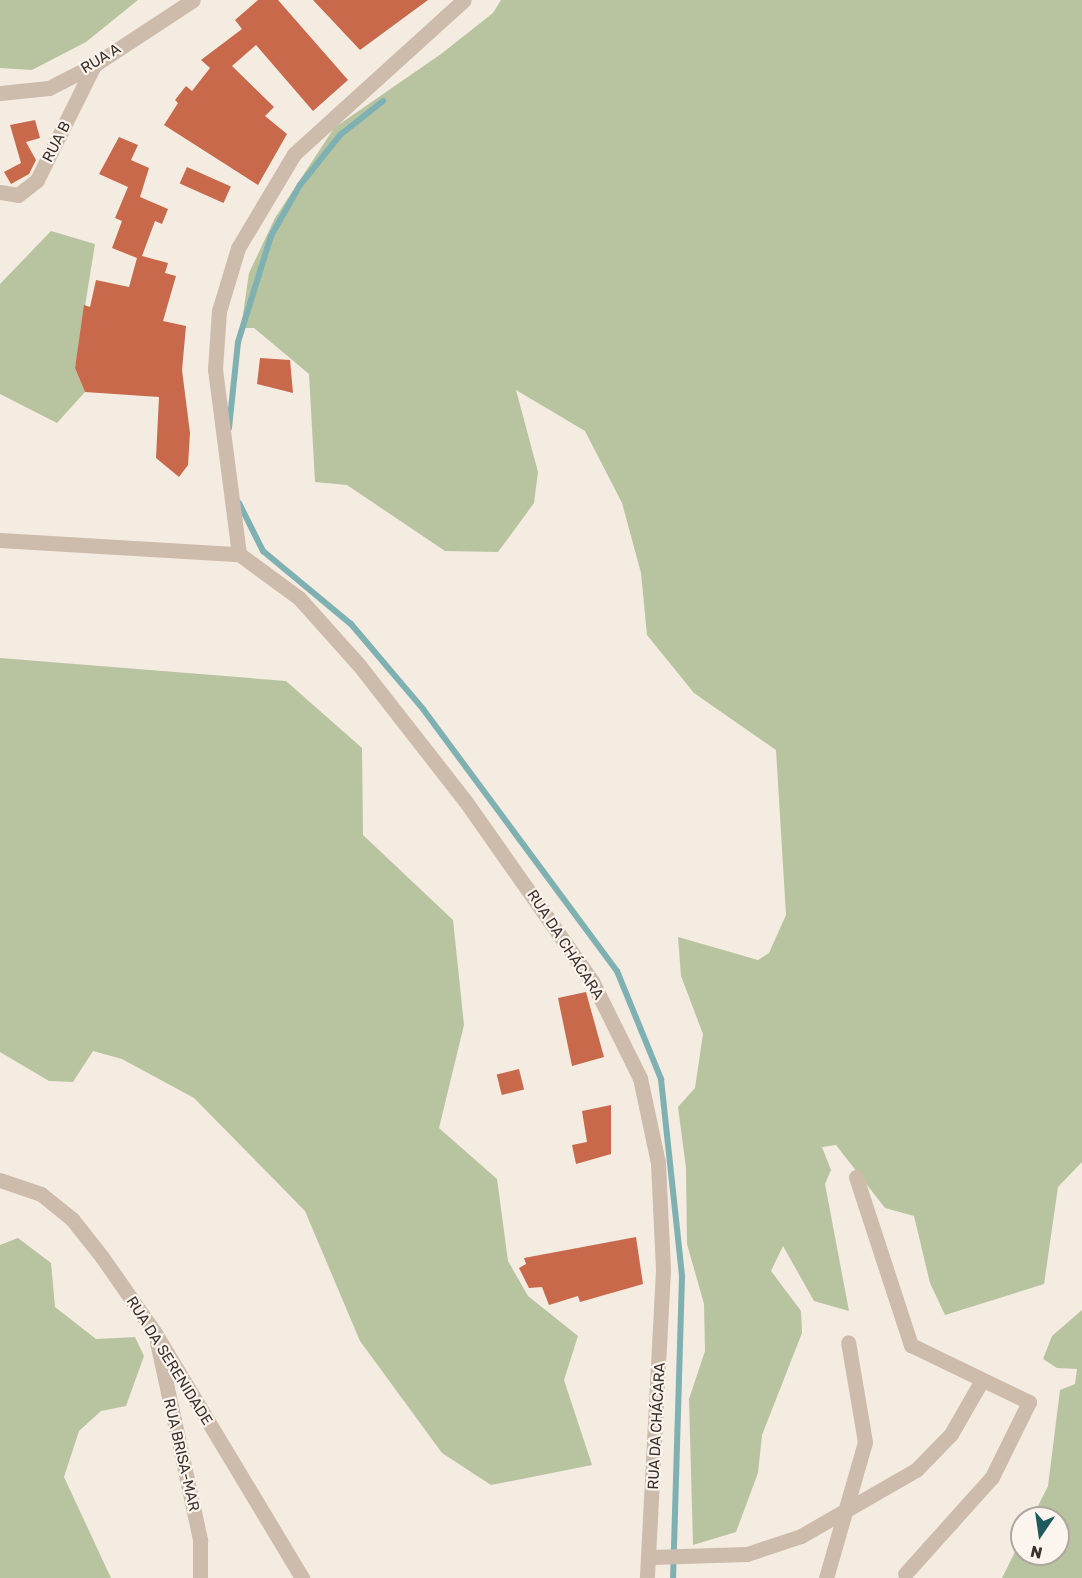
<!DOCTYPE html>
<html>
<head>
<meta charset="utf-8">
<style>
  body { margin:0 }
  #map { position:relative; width:1082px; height:1578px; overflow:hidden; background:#f4ebe1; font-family:Rubik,sans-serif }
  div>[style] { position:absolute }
  .green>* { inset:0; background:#b8c4a0 }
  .stream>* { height:6px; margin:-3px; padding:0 3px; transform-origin:3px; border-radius:3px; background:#7fb0b2 }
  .building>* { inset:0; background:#c8694b; transform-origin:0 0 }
  .minor>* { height:15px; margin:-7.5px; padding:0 7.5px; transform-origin:7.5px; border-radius:7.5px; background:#cdbbac }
  .tertiary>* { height:15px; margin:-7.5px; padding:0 7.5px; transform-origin:7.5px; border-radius:7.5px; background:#cdbbac }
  span { translate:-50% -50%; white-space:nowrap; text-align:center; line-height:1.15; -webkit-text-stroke:4.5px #fbf5ee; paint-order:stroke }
  .street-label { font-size:15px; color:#3b302b }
  .north { position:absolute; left:1010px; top:1506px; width:60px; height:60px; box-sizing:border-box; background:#fbf5ee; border:2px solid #aea6a0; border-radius:50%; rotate:193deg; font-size:16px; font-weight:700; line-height:24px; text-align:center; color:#3b302b }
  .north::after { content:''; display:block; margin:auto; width:21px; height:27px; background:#1f5a5e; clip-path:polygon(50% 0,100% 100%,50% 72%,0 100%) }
</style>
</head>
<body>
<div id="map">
  <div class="green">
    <div style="clip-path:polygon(0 0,138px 0,86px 42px,32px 70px,0 68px)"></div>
    <div style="clip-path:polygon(501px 0,1082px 0,1082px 1162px,1058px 1187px,1044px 1284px,945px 1315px,930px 1283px,914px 1216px,885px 1208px,836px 1145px,822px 1147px,831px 1170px,825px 1184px,849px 1311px,814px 1301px,783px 1246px,771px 1271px,801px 1311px,802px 1333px,762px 1435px,758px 1473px,736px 1532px,693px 1545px,689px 1399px,705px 1351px,704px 1304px,687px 1244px,686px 1168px,678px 1107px,695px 1088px,703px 1034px,681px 976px,678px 937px,758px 960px,769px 953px,786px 915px,776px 750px,694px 693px,647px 635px,641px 573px,622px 503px,585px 431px,516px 390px,538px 472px,534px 503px,498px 552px,445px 551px,347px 485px,315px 482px,309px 374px,254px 328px,241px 328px,249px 273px,275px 218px,334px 128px,441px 54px,493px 13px)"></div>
    <div style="clip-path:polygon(51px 231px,95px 244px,75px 368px,85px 392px,57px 423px,0 394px,0 284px)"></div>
    <div style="clip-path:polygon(0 658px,286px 681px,362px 748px,363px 835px,453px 920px,464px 1025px,439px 1128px,497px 1179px,508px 1261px,528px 1296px,578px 1336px,564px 1380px,592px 1465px,491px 1485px,442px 1453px,360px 1341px,305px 1211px,194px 1098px,122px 1059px,93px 1051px,73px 1082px,49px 1081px,0 1052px)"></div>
    <div style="clip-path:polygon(18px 1238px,51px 1263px,55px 1307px,96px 1339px,135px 1337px,144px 1356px,126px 1406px,101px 1411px,79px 1431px,64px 1477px,111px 1578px,0 1578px,0 1245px)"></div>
    <div style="clip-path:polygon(1082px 1310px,1082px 1578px,1002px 1578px,1022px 1538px,1022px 1554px,1058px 1554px,1058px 1518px,1032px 1518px,1048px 1486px,1060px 1390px,1075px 1384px,1077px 1369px,1057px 1368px,1043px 1359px,1052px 1336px)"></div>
  </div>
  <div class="stream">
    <div style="left:229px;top:428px;width:86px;rotate:-84deg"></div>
    <div style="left:238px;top:342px;width:111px;rotate:-72.7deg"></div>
    <div style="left:271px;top:236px;width:59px;rotate:-60.4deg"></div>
    <div style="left:300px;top:185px;width:64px;rotate:-51.3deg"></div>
    <div style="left:340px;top:135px;width:55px;rotate:-38.3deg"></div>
    <div style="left:239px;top:503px;width:54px;rotate:63.4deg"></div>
    <div style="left:263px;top:551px;width:114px;rotate:39.7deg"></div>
    <div style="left:351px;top:624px;width:111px;rotate:49.7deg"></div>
    <div style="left:423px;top:709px;width:326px;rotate:53.5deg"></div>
    <div style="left:617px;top:971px;width:117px;rotate:67.8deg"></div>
    <div style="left:661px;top:1079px;width:199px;rotate:83.9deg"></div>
    <div style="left:682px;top:1277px;width:301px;rotate:91.7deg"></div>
  </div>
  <div class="building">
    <div style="clip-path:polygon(258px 0,278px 0,348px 80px,313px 111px,256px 45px,232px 66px,274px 107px,265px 116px,287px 134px,258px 185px,164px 125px,178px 103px,175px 100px,186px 86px,192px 91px,210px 68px,201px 60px,242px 29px,235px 20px)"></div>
    <div style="clip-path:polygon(313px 0,428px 0,360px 50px)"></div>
    <div style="clip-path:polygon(35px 120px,40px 138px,26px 142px,36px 160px,29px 174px,11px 184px,4px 172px,21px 163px,10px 125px)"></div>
    <div style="clip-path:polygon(119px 137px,138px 145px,131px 160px,149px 168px,140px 197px,168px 209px,162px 224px,155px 221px,142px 256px,168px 263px,165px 273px,176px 276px,163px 321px,186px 326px,182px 370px,190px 433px,188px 465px,179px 477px,156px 458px,159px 397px,85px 392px,75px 368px,84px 305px,90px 307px,96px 280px,129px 287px,137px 258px,112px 248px,122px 221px,115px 218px,128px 187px,99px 174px)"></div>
    <div style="left:187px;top:167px;width:48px;height:18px;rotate:24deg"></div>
    <div style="clip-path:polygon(260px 358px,290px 360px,293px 393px,257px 384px)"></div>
    <div style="clip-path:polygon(586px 992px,604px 1057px,572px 1066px,558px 998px)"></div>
    <div style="left:519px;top:1069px;width:21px;height:23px;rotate:76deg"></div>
    <div style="clip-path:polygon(611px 1105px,611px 1154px,576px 1164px,572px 1145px,587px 1142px,582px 1111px)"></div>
    <div style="clip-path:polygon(636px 1237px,643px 1284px,580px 1302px,578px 1296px,549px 1305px,542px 1287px,529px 1288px,519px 1268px,526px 1264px,524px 1258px)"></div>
  </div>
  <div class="minor">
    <div style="left:0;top:93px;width:49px;rotate:-5.8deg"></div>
    <div style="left:49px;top:88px;width:51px;rotate:-27.1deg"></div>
    <div style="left:94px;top:65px;width:118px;rotate:-33.3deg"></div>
    <div style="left:0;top:192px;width:18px;rotate:9deg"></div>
    <div style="left:18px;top:195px;width:24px;rotate:-38deg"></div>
    <div style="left:37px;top:180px;width:128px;rotate:-63.6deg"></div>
    <div style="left:856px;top:1177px;width:177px;rotate:71.9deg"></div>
    <div style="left:911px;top:1345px;width:131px;rotate:25.8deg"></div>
    <div style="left:1029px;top:1402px;width:84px;rotate:116.3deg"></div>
    <div style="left:992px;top:1477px;width:130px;rotate:131.9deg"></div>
    <div style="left:0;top:1180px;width:43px;rotate:18.9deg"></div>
    <div style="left:41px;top:1194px;width:40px;rotate:39deg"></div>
    <div style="left:72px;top:1219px;width:48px;rotate:51.7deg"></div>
    <div style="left:102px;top:1257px;width:93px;rotate:55.1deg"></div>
    <div style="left:155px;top:1333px;width:286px;rotate:59deg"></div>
    <div style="left:157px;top:1342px;width:203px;rotate:77.7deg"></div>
    <div style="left:200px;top:1540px;width:38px;rotate:90deg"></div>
    <div style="left:650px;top:1557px;width:97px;rotate:-1.8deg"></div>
    <div style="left:747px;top:1554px;width:57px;rotate:-18.4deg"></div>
    <div style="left:801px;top:1536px;width:133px;rotate:-29.9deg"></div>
    <div style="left:916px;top:1470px;width:50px;rotate:-45.8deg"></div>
    <div style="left:951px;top:1434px;width:62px;rotate:-60.1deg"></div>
    <div style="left:826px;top:1578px;width:141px;rotate:-74deg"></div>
    <div style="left:865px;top:1442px;width:101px;rotate:-99.6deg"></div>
  </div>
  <div class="tertiary">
    <div style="left:0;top:540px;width:239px;rotate:3.4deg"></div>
    <div style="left:239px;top:554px;width:74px;rotate:36.3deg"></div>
    <div style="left:299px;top:598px;width:90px;rotate:48.2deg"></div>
    <div style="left:359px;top:665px;width:174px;rotate:52deg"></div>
    <div style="left:466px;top:802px;width:219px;rotate:54.9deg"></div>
    <div style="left:592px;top:981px;width:108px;rotate:63.7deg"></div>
    <div style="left:640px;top:1078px;width:87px;rotate:78deg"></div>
    <div style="left:658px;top:1163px;width:107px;rotate:87.3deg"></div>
    <div style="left:663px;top:1270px;width:308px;rotate:93deg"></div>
    <div style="left:239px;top:554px;width:187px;rotate:-97.4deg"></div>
    <div style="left:215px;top:369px;width:58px;rotate:-86.1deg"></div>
    <div style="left:219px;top:311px;width:66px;rotate:-73.2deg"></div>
    <div style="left:238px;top:248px;width:109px;rotate:-59.2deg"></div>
    <div style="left:294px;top:154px;width:229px;rotate:-42.2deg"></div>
  </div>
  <div class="street-label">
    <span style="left:101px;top:59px;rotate:-31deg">RUA A</span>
    <span style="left:57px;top:142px;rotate:-63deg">RUA B</span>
    <span style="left:565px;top:945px;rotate:57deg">RUA DA CHÁCARA</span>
    <span style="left:169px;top:1361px;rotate:58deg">RUA DA SERENIDADE</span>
    <span style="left:657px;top:1426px;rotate:-87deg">RUA DA CHÁCARA</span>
    <span style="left:181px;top:1455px;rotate:77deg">RUA BRISA-MAR</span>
  </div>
  <div class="north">N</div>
</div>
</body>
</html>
